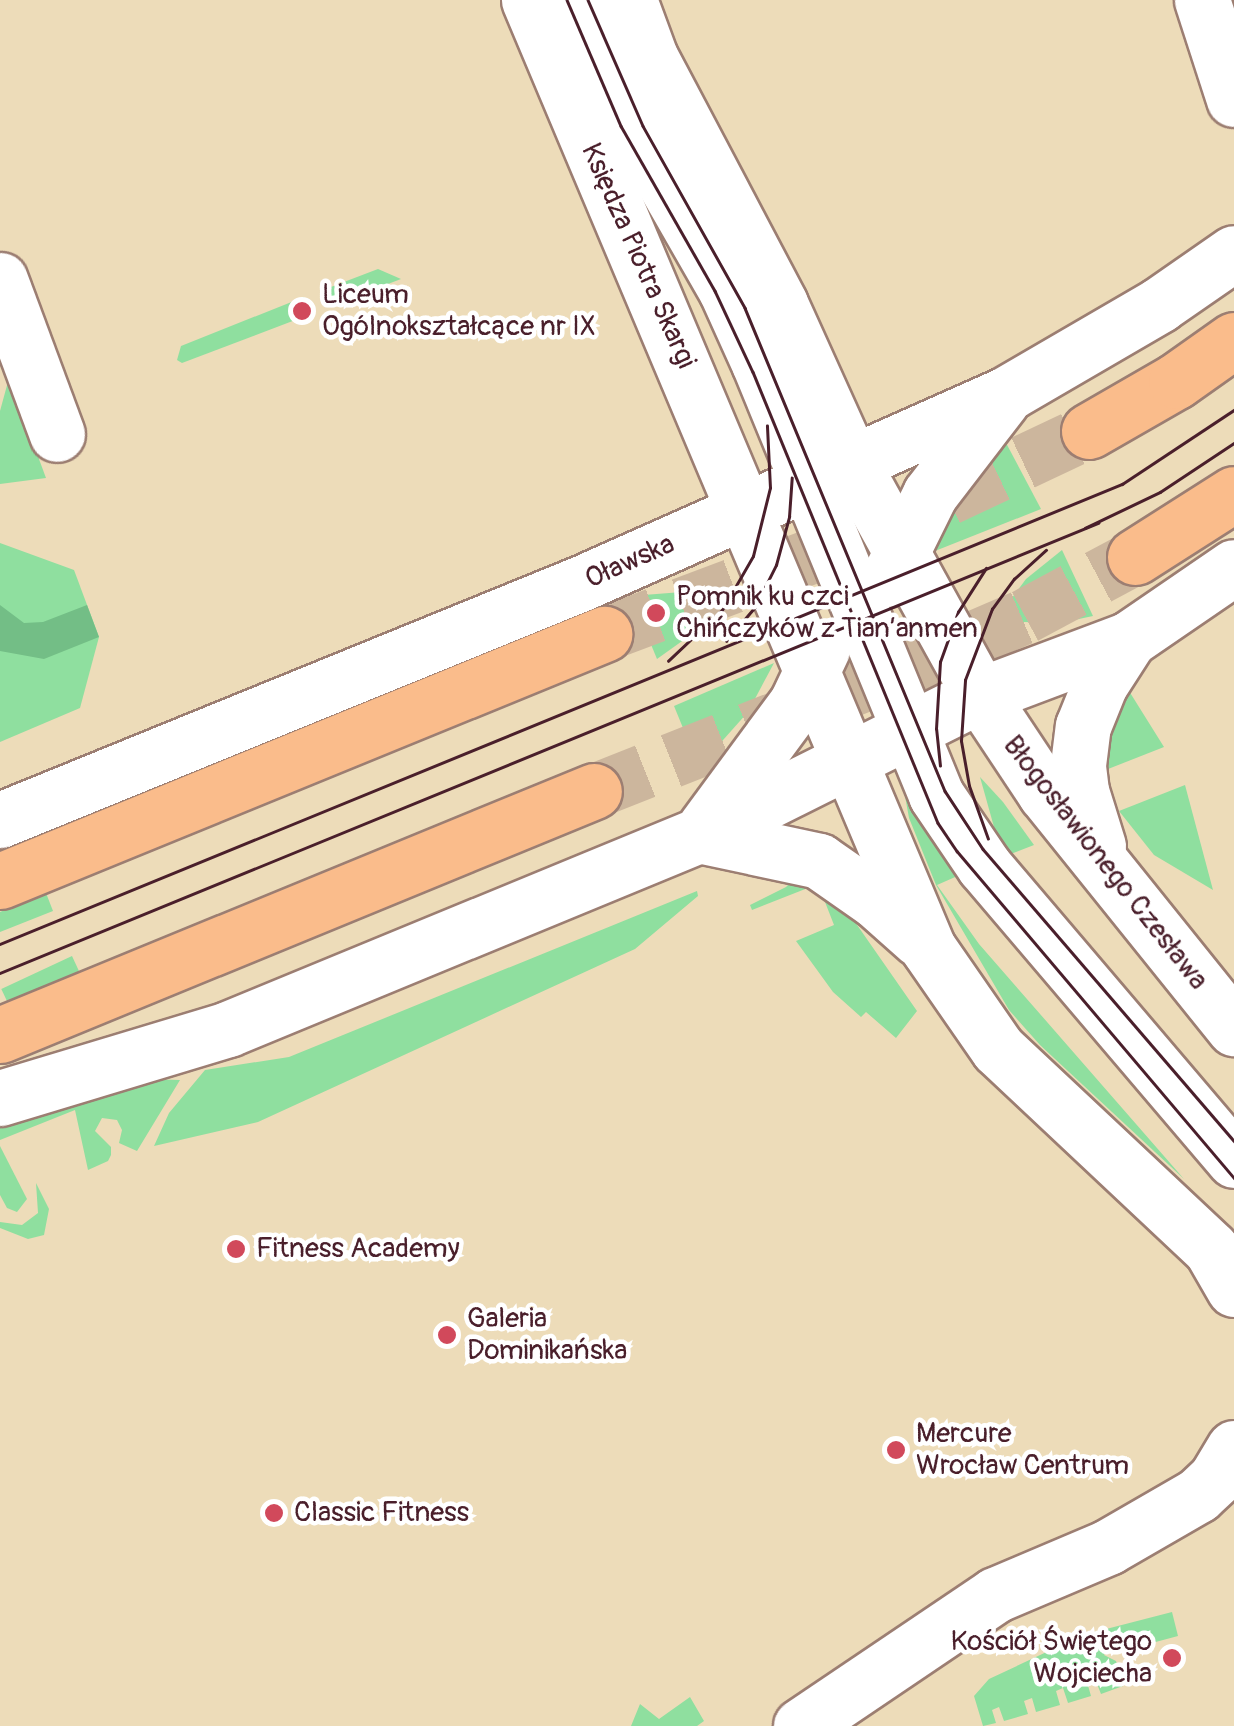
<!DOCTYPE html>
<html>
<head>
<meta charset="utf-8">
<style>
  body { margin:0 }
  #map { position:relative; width:1234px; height:1726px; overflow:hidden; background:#eddcb9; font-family:Pangolin,sans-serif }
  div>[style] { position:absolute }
  .green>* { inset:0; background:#8fdf9f; transform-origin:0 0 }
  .forest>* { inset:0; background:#73be86 }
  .major-tunnel>* { height:55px; margin-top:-27.5px; transform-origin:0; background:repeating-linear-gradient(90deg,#ccb69d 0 55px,transparent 0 83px) }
  .roads { filter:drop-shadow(2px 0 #9c7e72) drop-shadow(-2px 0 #9c7e72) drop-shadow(0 2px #9c7e72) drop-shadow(0 -2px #9c7e72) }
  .minor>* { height:55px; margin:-27.5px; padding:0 27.5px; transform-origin:27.5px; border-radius:27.5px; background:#fff }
  .major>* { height:55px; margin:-27.5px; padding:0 27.5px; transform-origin:27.5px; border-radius:27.5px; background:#fabc8b }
  .tram>* { height:2.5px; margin:-1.25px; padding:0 1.25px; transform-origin:1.25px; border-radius:1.25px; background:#4a1f2b }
  .dots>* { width:28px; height:28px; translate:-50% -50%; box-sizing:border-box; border:5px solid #fff; border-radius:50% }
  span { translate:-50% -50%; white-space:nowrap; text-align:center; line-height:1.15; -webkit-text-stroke:9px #fff; paint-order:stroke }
  .street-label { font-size:28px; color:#4a1f2b }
  .poi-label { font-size:28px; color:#4a1f2b }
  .left { translate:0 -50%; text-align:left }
  .right { translate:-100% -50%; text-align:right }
</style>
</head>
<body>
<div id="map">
  <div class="green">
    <div style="clip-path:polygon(378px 269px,401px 279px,330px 306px,323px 290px)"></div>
    <div style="clip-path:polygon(304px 297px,311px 314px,182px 363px,177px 360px,181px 346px)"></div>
    <div style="clip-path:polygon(9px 378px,46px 478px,0 484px,0 411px)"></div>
    <div style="clip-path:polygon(1005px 441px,1041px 509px,935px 551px,957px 501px)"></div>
    <div style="clip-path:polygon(0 543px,74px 570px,99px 637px,80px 708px,0 742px)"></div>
    <div style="clip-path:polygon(1062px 550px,1093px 616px,1060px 623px,995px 621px,1026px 579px)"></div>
    <div style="clip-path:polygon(682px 592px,721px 599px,685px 639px,657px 659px,631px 596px)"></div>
    <div style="clip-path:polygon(774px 663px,748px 712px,699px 767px,674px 706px)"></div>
    <div style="clip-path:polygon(1129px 691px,1164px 747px,1103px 771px,1100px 742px)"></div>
    <div style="clip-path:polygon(980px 777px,1003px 802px,1034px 845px,1008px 855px,994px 827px)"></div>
    <div style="clip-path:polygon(903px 785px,962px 874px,937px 885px,979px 944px,1184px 1179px,1040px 1045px,1009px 1010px,936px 885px,909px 818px)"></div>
    <div style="clip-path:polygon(1185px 785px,1213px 890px,1154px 855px,1119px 811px)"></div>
    <div style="clip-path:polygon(801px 872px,824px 881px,839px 899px,917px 1011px,896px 1038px,866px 1012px,861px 1017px,833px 992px,796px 941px,834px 925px,818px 884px,752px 910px,750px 905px,786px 887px)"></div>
    <div style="clip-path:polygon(697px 891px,698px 896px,635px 949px,258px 1122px,154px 1146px,169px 1113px,205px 1070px,289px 1057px)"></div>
    <div style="clip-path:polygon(46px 893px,53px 911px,0 932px,0 912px)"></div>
    <div style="left:72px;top:956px;width:17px;height:78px;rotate:65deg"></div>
    <div style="clip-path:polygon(145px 1079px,180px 1080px,137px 1151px,119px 1143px,122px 1130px,117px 1120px,102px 1118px,95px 1131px,111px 1147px,111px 1155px,108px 1161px,88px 1170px,75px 1110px,0 1140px,0 1121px)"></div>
    <div style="clip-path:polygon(0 1146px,27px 1199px,17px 1212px,7px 1208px,0 1195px)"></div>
    <div style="clip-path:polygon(36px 1183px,49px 1209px,44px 1235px,28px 1239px,0 1228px,0 1222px,22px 1225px,38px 1213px)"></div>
    <div style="clip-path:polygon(1172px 1612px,1178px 1636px,1122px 1651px,1108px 1646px,1104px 1655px,1116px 1661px,1123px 1686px,1101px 1694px,1095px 1679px,1087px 1682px,1091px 1696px,1068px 1703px,1063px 1688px,1056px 1691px,1060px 1705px,1036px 1712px,1032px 1698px,1024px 1701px,1028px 1714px,1004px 1721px,999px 1707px,992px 1710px,996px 1723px,983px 1726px,974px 1696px,989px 1679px,1083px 1635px)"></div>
    <div style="clip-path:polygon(690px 1697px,704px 1721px,697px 1726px,631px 1726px,640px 1704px,659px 1719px)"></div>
  </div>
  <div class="forest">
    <div style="clip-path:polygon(0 605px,24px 623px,43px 622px,87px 605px,99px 637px,44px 659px,0 651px)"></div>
  </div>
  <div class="major-tunnel">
    <div style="left:604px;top:634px;width:287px;rotate:-20.6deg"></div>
    <div style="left:873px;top:533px;width:239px;rotate:-25.3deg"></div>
    <div style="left:594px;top:791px;width:324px;rotate:-21.6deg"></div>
    <div style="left:895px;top:672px;width:142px;rotate:-23.3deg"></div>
    <div style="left:1025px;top:616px;width:125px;rotate:-28.2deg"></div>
  </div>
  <div class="roads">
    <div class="minor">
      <div style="left:529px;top:0;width:1029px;rotate:67.17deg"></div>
      <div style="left:928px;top:948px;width:123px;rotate:55.3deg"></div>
      <div style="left:998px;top:1049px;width:292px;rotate:43.2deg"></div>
      <div style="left:1211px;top:1249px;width:46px;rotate:60.1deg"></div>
      <div style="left:579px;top:0;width:65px;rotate:70.2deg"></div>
      <div style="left:601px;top:61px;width:96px;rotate:63.4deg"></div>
      <div style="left:644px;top:147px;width:165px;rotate:60.2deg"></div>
      <div style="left:726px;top:290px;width:80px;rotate:65.7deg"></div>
      <div style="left:759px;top:363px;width:467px;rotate:67.7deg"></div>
      <div style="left:936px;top:795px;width:86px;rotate:55.9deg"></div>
      <div style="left:984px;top:866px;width:386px;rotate:49.6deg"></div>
      <div style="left:629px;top:0;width:61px;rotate:69.8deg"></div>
      <div style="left:650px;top:57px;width:279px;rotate:62.2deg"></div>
      <div style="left:780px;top:304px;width:172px;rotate:65.7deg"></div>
      <div style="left:851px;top:461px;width:267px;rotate:61.1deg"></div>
      <div style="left:980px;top:695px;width:118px;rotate:56.4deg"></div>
      <div style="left:1045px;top:793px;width:302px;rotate:51.2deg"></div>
      <div style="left:1202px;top:0;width:104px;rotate:72.1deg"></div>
      <div style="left:0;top:280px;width:164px;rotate:69.7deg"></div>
      <div style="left:888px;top:579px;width:95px;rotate:-63.7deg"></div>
      <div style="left:930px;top:494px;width:118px;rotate:-52.5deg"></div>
      <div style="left:0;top:820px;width:628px;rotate:-22.16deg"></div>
      <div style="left:582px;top:583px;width:466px;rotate:-24deg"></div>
      <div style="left:1008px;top:393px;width:175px;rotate:-30.2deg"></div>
      <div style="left:1159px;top:305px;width:91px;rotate:-34.7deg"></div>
      <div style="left:705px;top:827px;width:155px;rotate:-53.6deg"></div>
      <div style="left:797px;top:702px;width:59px;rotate:-64.7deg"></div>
      <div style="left:699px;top:835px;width:123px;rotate:12.2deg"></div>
      <div style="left:819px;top:861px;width:68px;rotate:34.9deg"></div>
      <div style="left:875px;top:900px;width:59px;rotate:41.6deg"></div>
      <div style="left:1098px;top:846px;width:58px;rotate:-107.2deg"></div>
      <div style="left:1081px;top:791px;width:26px;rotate:-97deg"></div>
      <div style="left:1078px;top:765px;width:39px;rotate:-83deg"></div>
      <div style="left:1083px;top:726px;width:45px;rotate:-68deg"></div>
      <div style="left:1100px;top:684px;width:54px;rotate:-57.2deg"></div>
      <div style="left:0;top:1098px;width:238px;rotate:-16.8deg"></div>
      <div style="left:228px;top:1029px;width:509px;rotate:-22.39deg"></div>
      <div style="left:699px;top:835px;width:314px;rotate:-26.5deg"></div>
      <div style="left:980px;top:695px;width:159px;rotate:-20.6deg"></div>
      <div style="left:1129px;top:639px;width:127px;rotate:-34.4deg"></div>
      <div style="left:801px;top:1726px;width:234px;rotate:-34deg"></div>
      <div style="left:995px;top:1595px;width:123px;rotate:-23deg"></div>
      <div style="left:1108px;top:1547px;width:104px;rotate:-30deg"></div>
      <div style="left:1198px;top:1495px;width:25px;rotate:-43deg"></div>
      <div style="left:1216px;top:1478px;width:35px;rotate:-59deg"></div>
    </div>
    <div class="major">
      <div style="left:1089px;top:431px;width:100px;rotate:-29.9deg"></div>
      <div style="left:1176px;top:381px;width:71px;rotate:-35.3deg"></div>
      <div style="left:1135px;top:557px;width:117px;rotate:-32.5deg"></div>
      <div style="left:0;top:881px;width:653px;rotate:-22.24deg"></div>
      <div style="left:0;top:1035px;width:642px;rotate:-22.33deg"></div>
    </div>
  </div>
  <div class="tram">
    <div style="left:567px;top:0;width:137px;rotate:66.8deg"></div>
    <div style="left:621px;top:126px;width:190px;rotate:60.3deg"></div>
    <div style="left:715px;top:291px;width:89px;rotate:64.9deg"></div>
    <div style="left:753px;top:372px;width:487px;rotate:67.7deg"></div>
    <div style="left:938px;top:823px;width:34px;rotate:56deg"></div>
    <div style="left:957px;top:851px;width:429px;rotate:49.7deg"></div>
    <div style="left:588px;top:0;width:137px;rotate:66.4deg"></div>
    <div style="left:643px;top:126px;width:209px;rotate:60.7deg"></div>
    <div style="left:745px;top:308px;width:523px;rotate:67.51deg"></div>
    <div style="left:945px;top:791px;width:69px;rotate:56.8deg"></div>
    <div style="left:983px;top:849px;width:385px;rotate:49.3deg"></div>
    <div style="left:1085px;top:528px;width:83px;rotate:-25.6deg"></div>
    <div style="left:1160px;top:492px;width:89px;rotate:-33.5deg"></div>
    <div style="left:726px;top:641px;width:45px;rotate:-49.5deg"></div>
    <div style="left:755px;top:607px;width:47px;rotate:-63.4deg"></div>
    <div style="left:776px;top:565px;width:50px;rotate:-74.8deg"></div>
    <div style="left:789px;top:517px;width:39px;rotate:-86deg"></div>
    <div style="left:668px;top:661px;width:74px;rotate:-43.4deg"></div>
    <div style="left:722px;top:610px;width:62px;rotate:-60.1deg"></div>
    <div style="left:753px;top:556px;width:70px;rotate:-76deg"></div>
    <div style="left:770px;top:488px;width:62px;rotate:-92.8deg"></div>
    <div style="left:940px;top:766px;width:37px;rotate:-96deg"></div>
    <div style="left:936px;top:729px;width:67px;rotate:-86.6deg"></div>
    <div style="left:940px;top:662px;width:53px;rotate:-70.2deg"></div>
    <div style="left:958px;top:612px;width:52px;rotate:-57.5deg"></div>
    <div style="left:988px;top:839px;width:56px;rotate:-109.7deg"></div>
    <div style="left:969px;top:786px;width:46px;rotate:-100.1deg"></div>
    <div style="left:961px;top:741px;width:61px;rotate:-86.2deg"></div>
    <div style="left:965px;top:680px;width:76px;rotate:-69.2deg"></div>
    <div style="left:992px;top:609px;width:37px;rotate:-54deg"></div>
    <div style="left:1014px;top:579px;width:43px;rotate:-42.2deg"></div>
    <div style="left:0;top:944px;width:1213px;rotate:-22.29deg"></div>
    <div style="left:1122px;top:484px;width:134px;rotate:-33.5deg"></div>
    <div style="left:0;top:973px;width:1187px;rotate:-22.29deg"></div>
  </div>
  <div class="dots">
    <div style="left:302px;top:311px;background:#d1495b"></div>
    <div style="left:656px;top:613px;background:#d1495b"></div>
    <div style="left:236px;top:1249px;background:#d1495b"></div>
    <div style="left:447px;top:1335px;background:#d1495b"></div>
    <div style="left:896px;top:1450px;background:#d1495b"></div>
    <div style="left:274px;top:1513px;background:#d1495b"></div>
    <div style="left:1172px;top:1658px;background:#d1495b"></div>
  </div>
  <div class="street-label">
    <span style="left:638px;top:256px;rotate:66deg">Księdza Piotra Skargi</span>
    <span style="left:630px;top:562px;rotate:-24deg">Oławska</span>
    <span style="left:1105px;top:863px;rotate:52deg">Błogosławionego Czesława</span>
  </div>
  <div class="poi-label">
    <span class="left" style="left:322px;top:311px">Liceum<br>Ogólnokształcące nr IX</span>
    <span class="left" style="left:676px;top:613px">Pomnik ku czci<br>Chińczyków z Tian’anmen</span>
    <span class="left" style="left:256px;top:1249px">Fitness Academy</span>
    <span class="left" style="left:467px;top:1335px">Galeria<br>Dominikańska</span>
    <span class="left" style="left:916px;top:1450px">Mercure<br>Wrocław Centrum</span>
    <span class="left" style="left:294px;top:1513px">Classic Fitness</span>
    <span class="right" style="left:1152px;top:1658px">Kościół Świętego<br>Wojciecha</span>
  </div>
</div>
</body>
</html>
